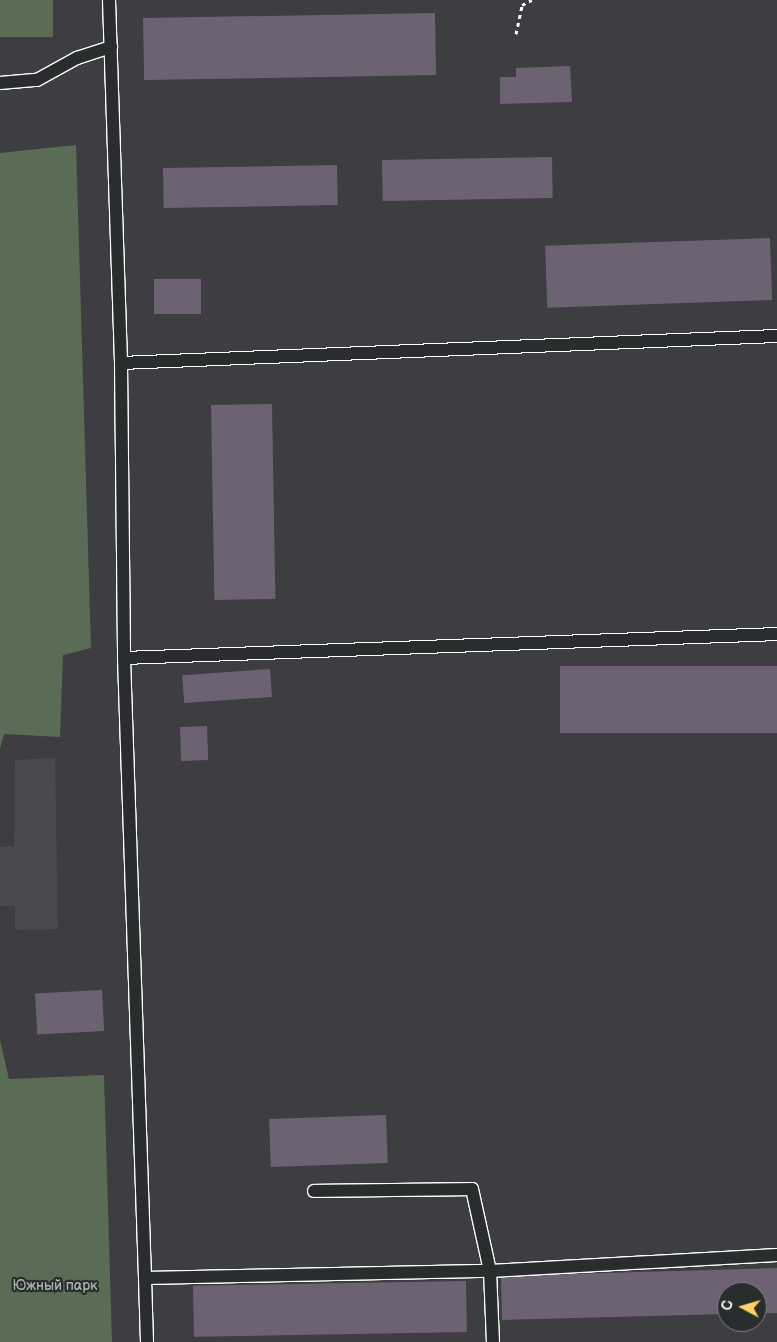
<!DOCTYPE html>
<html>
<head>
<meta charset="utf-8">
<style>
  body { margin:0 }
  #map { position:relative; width:777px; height:1342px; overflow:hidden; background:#3e3d42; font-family:"Balsamiq Sans",sans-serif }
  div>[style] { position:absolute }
  .built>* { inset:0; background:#4c4850 }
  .green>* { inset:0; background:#5a6c56; transform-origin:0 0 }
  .building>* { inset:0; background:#6d6272; transform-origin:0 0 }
  .path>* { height:3px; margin-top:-1.5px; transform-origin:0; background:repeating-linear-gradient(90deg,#fff 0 4px,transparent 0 8px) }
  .roads { filter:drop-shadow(1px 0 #fff) drop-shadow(-1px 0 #fff) drop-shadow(0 1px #fff) drop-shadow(0 -1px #fff) }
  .lane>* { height:12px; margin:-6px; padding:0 6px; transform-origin:6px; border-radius:6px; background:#2a2d2e }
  span { translate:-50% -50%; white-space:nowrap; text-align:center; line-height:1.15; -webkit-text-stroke:4.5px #2a2d2e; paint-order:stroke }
  .park-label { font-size:14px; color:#acb6aa }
  .north { position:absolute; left:717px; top:1282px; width:50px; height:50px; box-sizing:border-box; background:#2a2d2e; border:1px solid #7f8182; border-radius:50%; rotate:276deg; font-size:14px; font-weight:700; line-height:20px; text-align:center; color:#fff }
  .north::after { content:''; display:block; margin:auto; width:18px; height:22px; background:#ffd166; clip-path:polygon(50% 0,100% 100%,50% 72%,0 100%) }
</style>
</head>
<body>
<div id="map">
  <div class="built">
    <div style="clip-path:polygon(55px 758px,58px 929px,15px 930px,15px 906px,0 906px,0 847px,14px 846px,15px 760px)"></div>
  </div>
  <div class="green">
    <div style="left:0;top:0;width:53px;height:37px"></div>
    <div style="clip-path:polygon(76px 145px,91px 648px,63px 655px,60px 737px,4px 734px,0 749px,0 153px)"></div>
    <div style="clip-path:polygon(0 1040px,9px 1079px,104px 1075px,112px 1342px,0 1342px)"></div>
  </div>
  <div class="building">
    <div style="left:435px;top:13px;width:62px;height:292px;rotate:89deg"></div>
    <div style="clip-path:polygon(570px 66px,572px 102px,500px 104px,500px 77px,516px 77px,516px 68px)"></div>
    <div style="left:552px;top:157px;width:41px;height:170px;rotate:89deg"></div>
    <div style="left:337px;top:165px;width:40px;height:174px;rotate:89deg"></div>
    <div style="left:770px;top:238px;width:62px;height:225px;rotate:88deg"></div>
    <div style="left:154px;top:279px;width:47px;height:35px"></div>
    <div style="left:272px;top:404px;width:195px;height:61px;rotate:89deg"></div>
    <div style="left:777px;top:666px;width:67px;height:217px;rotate:90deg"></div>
    <div style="left:270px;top:669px;width:28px;height:88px;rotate:86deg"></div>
    <div style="left:207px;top:726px;width:34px;height:27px;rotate:88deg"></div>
    <div style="left:102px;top:990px;width:41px;height:67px;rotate:87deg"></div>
    <div style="left:386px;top:1115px;width:48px;height:117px;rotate:88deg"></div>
    <div style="clip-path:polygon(777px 1268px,777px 1313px,757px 1313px,757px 1292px,727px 1292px,727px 1314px,502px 1320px,501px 1276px)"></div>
    <div style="left:466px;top:1281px;width:51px;height:273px;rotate:89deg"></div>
  </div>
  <div class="path">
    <div style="left:516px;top:34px;width:30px;rotate:-78deg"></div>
    <div style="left:522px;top:5px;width:11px;rotate:-27deg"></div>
  </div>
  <div class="roads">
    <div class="lane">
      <div style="left:109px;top:0;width:363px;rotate:88.1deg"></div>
      <div style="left:121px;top:363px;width:295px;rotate:89.4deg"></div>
      <div style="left:124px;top:658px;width:620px;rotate:88.06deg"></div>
      <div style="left:0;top:83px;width:37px;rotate:-5deg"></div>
      <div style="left:37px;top:80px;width:46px;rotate:-28.8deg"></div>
      <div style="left:77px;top:58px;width:36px;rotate:-18deg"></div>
      <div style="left:121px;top:363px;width:657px;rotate:-2.36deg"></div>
      <div style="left:124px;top:658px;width:653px;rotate:-2.1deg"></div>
      <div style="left:314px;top:1191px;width:158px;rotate:-0.7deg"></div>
      <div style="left:472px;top:1189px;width:84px;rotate:77.6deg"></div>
      <div style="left:490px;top:1271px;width:71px;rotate:87.6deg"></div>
      <div style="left:147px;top:1342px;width:64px;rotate:-91.8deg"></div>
      <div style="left:145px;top:1278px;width:345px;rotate:-1.2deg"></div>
      <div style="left:490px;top:1271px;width:287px;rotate:-3.2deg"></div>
    </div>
  </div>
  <div class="park-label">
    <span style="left:55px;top:1286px">Южный парк</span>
  </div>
  <div class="north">С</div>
</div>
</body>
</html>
